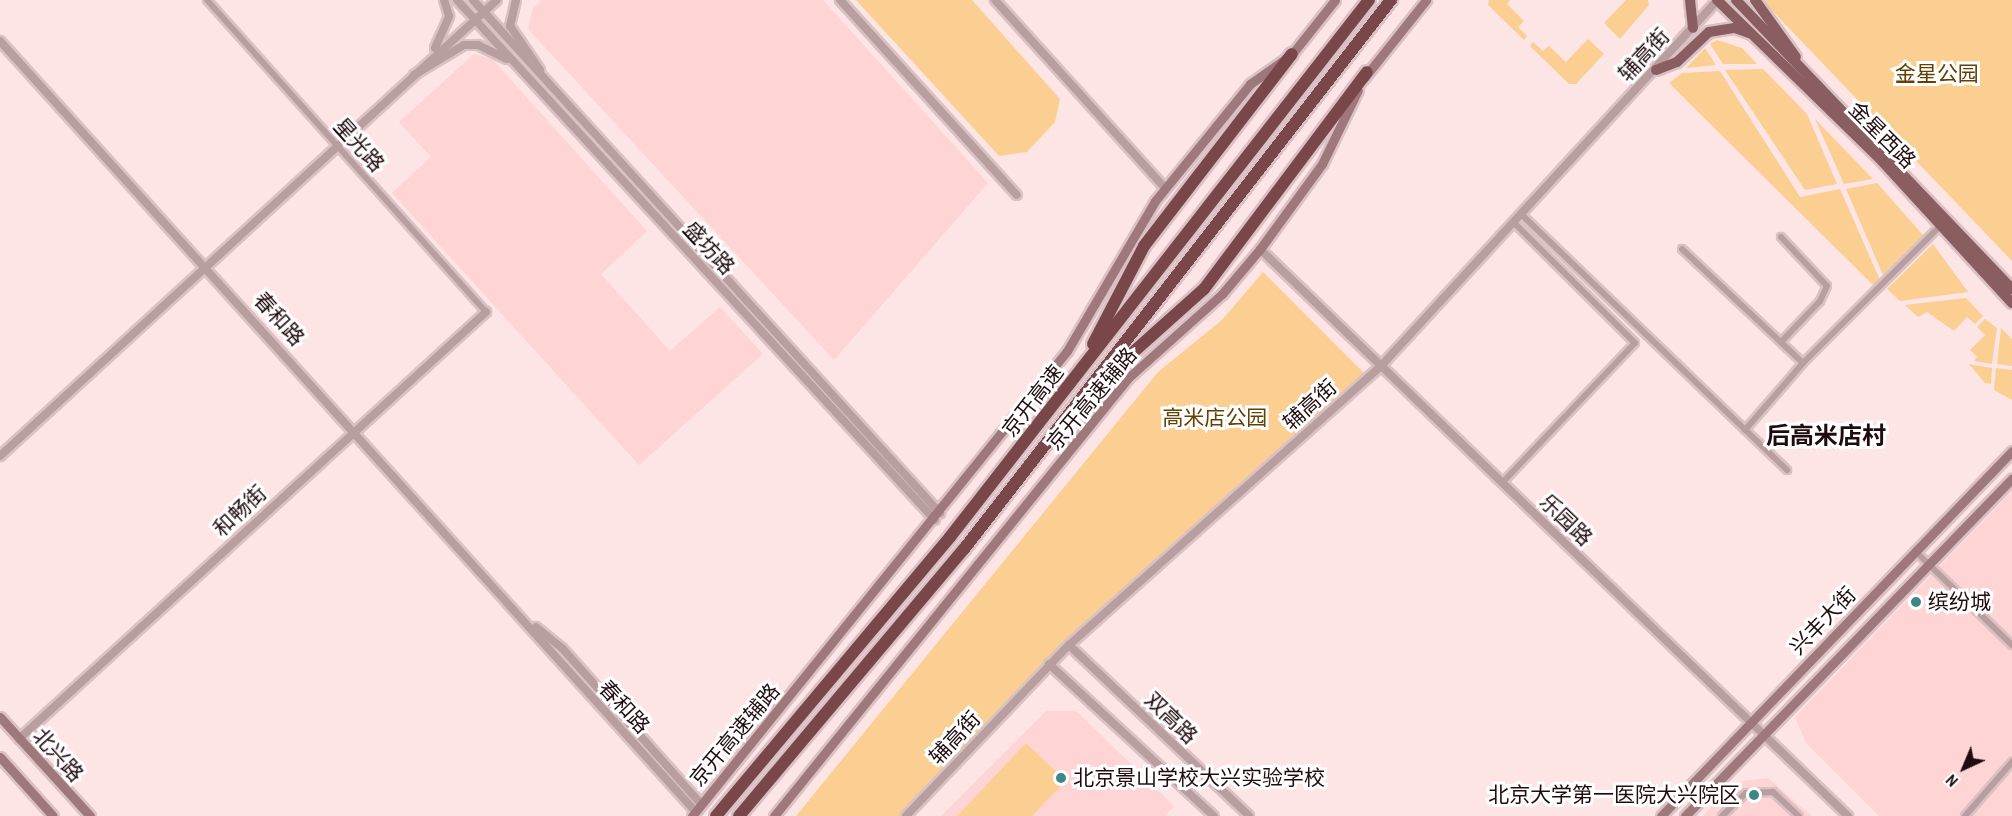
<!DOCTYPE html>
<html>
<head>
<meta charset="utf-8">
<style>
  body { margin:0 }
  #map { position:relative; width:2012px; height:816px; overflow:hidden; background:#fde4e5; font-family:"Archivo Narrow","Noto Sans SC",sans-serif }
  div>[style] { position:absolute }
  .built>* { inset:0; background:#fed4d5 }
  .green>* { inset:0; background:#fbcf91 }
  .roads { filter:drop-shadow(2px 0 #dac1c3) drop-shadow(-2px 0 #dac1c3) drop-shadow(0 2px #dac1c3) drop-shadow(0 -2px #dac1c3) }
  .minor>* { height:6px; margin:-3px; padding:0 3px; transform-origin:3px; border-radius:3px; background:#b89e9f }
  .tertiary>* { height:8px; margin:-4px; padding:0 4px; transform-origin:4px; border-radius:4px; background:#b89e9f }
  .secondary>* { height:9px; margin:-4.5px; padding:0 4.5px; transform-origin:4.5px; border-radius:4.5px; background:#9e787a }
  .primary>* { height:10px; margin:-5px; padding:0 5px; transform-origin:5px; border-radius:5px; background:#8a5e60 }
  .motorway>* { height:12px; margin:-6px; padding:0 6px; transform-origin:6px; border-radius:6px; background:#79474a }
  .dots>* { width:16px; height:16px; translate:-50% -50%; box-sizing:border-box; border:3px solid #fff; border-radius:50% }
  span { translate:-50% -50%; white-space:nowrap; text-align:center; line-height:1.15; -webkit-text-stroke:6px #fff; paint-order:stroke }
  .street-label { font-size:21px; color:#200c0e }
  .park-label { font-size:21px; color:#624105 }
  .poi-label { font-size:21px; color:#200c0e }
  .left { translate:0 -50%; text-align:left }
  .right { translate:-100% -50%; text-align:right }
  .quarter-label { font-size:24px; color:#200c0e; font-weight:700 }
  .north { position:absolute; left:1934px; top:738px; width:60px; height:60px; -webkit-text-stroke:4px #fff; paint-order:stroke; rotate:224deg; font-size:16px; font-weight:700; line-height:24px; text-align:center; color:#200c0e }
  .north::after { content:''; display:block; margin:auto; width:21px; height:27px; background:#200c0e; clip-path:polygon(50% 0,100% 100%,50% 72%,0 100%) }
</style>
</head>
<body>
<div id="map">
  <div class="built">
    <div style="clip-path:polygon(542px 0,823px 0,988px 183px,834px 360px,528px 29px,533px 8px)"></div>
    <div style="clip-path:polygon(474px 54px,492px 59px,647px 231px,601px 274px,670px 351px,720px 307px,763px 354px,639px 465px,392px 193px,431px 157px,399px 122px)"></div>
    <div style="clip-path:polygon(2012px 491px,2012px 816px,1879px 816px,1806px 743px,1795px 717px)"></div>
    <div style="clip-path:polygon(1046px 711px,1076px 711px,1174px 806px,1165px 816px,941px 816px)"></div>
    <div style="clip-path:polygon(1768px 778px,1812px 816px,1703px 816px,1735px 782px)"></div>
  </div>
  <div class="green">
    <div style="clip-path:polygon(856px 0,972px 0,1060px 99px,1055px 122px,1027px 152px,999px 156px)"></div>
    <div style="clip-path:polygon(1489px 0,1510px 0,1507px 4px,1524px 21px,1518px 27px,1527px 36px,1524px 40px,1488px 5px)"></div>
    <div style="clip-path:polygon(1626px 0,1648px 0,1649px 5px,1620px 39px,1604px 23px)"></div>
    <div style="clip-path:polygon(1762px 0,2012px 0,2012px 261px)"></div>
    <div style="clip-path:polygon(1588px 39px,1604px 54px,1576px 84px,1569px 84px,1530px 46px,1533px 42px,1543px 51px,1549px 46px,1566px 62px)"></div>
    <div style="clip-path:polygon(1717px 40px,1742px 48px,1757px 64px,1723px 64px,1710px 44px)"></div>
    <div style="clip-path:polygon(1705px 48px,1716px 65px,1686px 68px)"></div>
    <div style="clip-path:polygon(1763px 69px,1807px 114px,1837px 184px,1805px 190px,1725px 70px)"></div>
    <div style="clip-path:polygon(1720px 71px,1800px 197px,1840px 189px,1880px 280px,1874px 286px,1669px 83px,1682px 73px)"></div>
    <div style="clip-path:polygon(1815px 119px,1873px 179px,1844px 184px)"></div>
    <div style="clip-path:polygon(1877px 183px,1923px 235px,1883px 275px,1846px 189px)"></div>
    <div style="clip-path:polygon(1933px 244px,1968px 292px,1900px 301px,1887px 289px)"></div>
    <div style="clip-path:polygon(1263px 272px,1368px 377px,1094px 623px,906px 816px,796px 816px,1158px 372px,1222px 320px)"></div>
    <div style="clip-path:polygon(1966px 298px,1983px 316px,1975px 324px,1967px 317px,1954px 331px,1927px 312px,1918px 317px,1905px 305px)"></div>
    <div style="clip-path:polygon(1985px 319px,1997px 328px,1992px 364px,1974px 361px,1977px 357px,1970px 350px,1985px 335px,1977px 327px)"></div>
    <div style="clip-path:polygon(2001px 328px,2012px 339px,2012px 366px,1997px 364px)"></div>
    <div style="clip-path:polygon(1969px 364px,1992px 368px,1991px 384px,1985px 383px)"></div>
    <div style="clip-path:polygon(1996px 368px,2012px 370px,2012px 400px,1994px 390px)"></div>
    <div style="clip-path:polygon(1026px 743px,1066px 781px,1032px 816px,957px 816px)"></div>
  </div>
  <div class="roads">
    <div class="minor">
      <div style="left:207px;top:0;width:419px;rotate:48.2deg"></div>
      <div style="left:1522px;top:215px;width:368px;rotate:43.9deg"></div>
      <div style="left:1781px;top:237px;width:67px;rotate:46.8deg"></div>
      <div style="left:1827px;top:286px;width:17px;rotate:115deg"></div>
      <div style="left:1820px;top:301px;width:55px;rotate:133.5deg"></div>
      <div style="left:1682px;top:249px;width:166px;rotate:43.3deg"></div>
      <div style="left:1803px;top:363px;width:195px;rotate:-45deg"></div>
      <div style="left:1745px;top:430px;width:89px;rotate:-49.1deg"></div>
      <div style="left:1502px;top:483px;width:193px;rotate:-46.5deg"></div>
      <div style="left:1635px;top:343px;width:170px;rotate:-135.2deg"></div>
      <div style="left:1915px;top:551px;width:135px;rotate:44.1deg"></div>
      <div style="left:1722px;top:816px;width:33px;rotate:-44deg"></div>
      <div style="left:1746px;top:793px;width:27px;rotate:-2deg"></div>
      <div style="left:1773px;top:792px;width:35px;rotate:43deg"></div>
      <div style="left:1965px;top:816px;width:72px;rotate:-49deg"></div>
    </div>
    <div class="tertiary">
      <div style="left:457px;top:0;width:706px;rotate:47.41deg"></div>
      <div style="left:473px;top:0;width:694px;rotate:47.69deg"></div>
      <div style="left:516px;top:0;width:27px;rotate:103deg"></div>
      <div style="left:510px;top:26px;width:53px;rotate:55.7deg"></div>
      <div style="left:840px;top:0;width:263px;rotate:47.8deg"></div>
      <div style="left:995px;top:0;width:253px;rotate:47.9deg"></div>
      <div style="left:0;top:41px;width:1039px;rotate:47.93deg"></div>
      <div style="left:435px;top:48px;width:35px;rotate:-66deg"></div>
      <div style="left:449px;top:16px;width:17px;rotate:-107deg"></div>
      <div style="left:414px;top:75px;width:58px;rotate:-31deg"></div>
      <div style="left:464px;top:45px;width:14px"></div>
      <div style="left:478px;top:45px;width:32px;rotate:26deg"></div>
      <div style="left:1260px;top:249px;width:817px;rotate:43.96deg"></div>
      <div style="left:0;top:456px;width:674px;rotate:-42.54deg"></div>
      <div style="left:536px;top:627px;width:33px;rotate:39deg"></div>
      <div style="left:562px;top:648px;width:209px;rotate:48.3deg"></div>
      <div style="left:1069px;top:645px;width:248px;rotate:43.5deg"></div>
      <div style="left:1049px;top:664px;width:224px;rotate:42.7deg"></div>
      <div style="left:19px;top:739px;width:633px;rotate:-42.44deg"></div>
      <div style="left:906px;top:816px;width:236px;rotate:-46.4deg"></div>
      <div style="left:1069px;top:645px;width:419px;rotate:-41.8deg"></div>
      <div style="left:1381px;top:366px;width:498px;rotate:-47.4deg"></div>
    </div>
    <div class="secondary">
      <div style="left:1364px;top:78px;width:100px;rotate:-51.5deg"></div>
      <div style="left:0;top:717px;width:134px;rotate:47.7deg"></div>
      <div style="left:0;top:757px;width:79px;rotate:48.1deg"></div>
      <div style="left:692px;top:816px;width:597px;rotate:-51.12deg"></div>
      <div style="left:1067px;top:351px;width:174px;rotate:-59.6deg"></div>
      <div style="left:1155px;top:201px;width:151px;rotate:-50.9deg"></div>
      <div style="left:1250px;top:84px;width:52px;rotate:-35.5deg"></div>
      <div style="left:1292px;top:54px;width:69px;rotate:-51.5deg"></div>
      <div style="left:774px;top:816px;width:563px;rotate:-51.05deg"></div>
      <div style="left:1128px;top:378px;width:126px;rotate:-41.8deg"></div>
      <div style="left:1222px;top:294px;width:59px;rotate:-49.8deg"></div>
      <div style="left:1260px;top:249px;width:105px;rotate:-53.9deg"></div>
      <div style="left:1322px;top:164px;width:82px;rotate:-64.1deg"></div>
      <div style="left:1661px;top:816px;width:506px;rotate:-46.12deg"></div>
      <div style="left:1685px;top:816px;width:470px;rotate:-45.9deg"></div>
    </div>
    <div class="primary">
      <div style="left:1690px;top:0;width:28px;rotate:84deg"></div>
      <div style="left:1717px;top:0;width:229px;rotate:44.3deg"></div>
      <div style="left:1881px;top:160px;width:194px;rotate:47.5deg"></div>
      <div style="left:1736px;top:0;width:400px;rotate:46.3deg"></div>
      <div style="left:1755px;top:0;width:70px;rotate:54.3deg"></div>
      <div style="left:1656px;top:70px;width:22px;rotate:-21deg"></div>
      <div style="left:1677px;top:62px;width:44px;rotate:-43.2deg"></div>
      <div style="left:1709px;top:32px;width:26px;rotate:-9deg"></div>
      <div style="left:1735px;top:28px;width:15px;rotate:20deg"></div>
    </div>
    <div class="motorway">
      <div style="left:1093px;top:344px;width:110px;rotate:-62.5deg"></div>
      <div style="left:1144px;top:246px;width:242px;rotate:-52.4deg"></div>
      <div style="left:1101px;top:381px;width:138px;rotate:-41.8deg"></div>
      <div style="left:1204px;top:289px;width:271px;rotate:-53.1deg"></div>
      <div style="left:716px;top:816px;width:364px;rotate:-50deg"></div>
      <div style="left:950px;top:537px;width:681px;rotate:-52.04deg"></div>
      <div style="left:739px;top:816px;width:349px;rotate:-49.9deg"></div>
      <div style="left:964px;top:549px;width:696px;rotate:-52.13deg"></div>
    </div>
  </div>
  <div class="dots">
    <div style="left:1916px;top:602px;background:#3f8787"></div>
    <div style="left:1061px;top:778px;background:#3f8787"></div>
    <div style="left:1754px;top:795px;background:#3f8787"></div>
  </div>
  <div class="street-label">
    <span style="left:1644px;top:55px;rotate:-47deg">辅高街</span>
    <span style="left:1882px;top:135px;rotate:45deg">金星西路</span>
    <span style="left:359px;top:145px;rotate:48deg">星光路</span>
    <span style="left:709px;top:248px;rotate:47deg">盛坊路</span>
    <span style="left:279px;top:319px;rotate:48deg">春和路</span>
    <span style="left:1092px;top:399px;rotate:-50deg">京开高速辅路</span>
    <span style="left:1033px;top:401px;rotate:-52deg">京开高速</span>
    <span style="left:1310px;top:405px;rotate:-42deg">辅高街</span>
    <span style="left:240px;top:511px;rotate:-43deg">和畅街</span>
    <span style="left:1566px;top:520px;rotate:44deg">乐园路</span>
    <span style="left:1823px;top:621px;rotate:-46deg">兴丰大街</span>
    <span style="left:624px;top:707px;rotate:47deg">春和路</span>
    <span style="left:1171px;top:718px;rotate:44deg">双高路</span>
    <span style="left:735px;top:735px;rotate:-50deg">京开高速辅路</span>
    <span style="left:955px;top:738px;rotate:-47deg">辅高街</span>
    <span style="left:58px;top:755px;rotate:48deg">北兴路</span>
  </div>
  <div class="park-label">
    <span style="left:1937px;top:74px">金星公园</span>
    <span style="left:1215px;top:418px">高米店公园</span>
  </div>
  <div class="poi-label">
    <span class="left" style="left:1928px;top:602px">缤纷城</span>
    <span class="left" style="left:1073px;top:778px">北京景山学校大兴实验学校</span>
    <span class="right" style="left:1740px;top:795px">北京大学第一医院大兴院区</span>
  </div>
  <div class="quarter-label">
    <span style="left:1826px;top:436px">后高米店村</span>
  </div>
  <div class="north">N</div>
</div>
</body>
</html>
